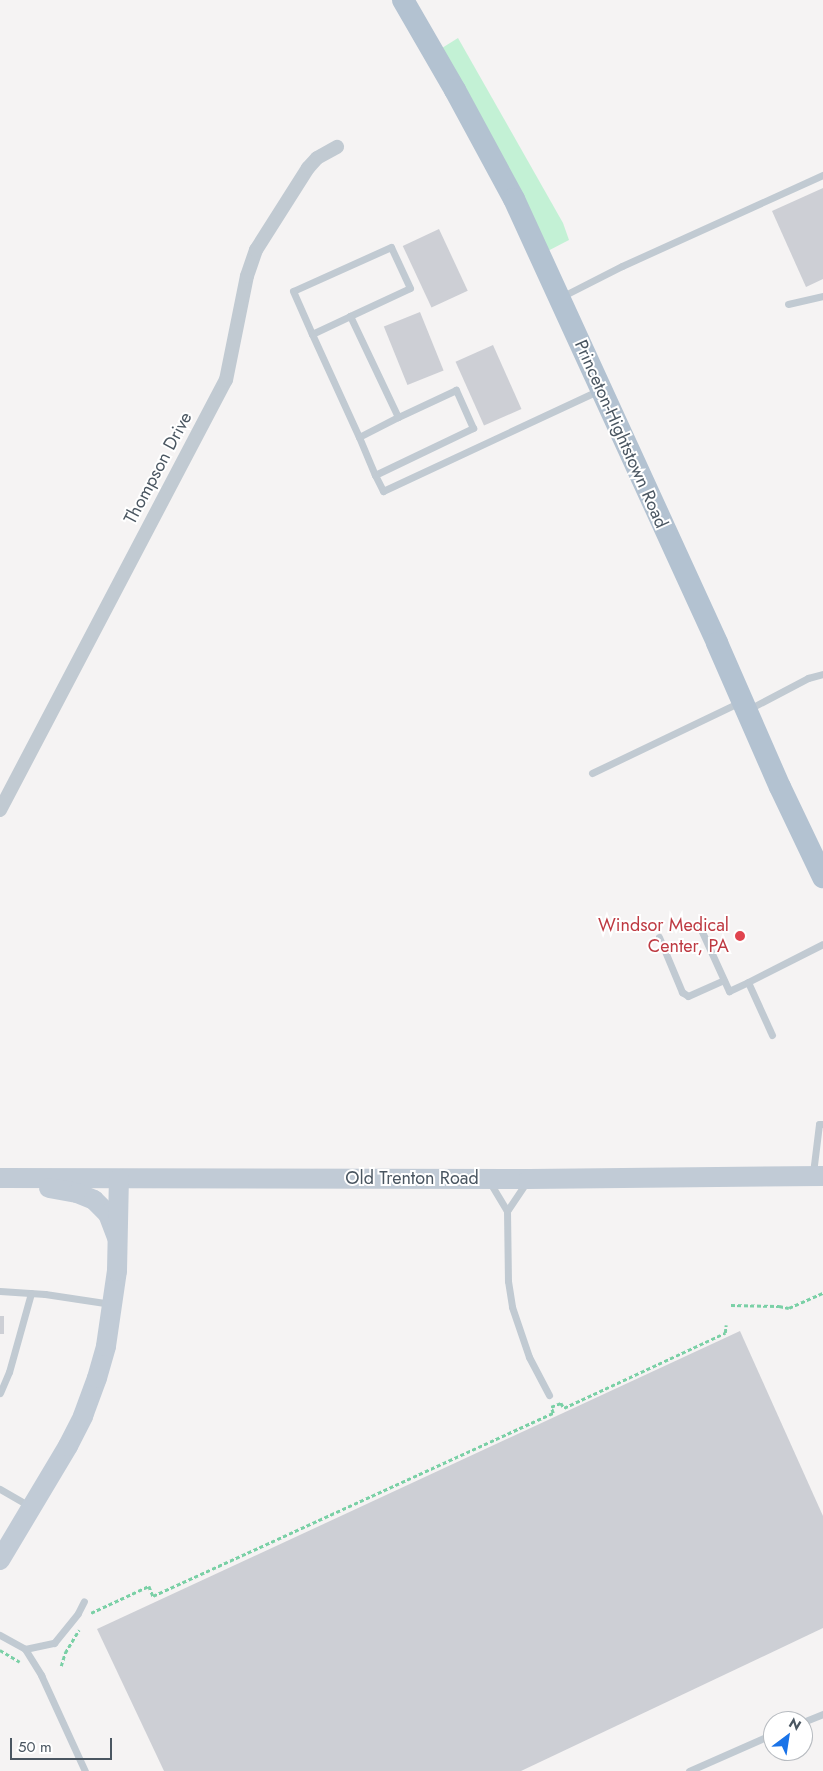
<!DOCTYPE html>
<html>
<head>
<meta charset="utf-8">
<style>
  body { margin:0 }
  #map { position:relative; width:823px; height:1771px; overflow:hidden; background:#f5f3f3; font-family:Jost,sans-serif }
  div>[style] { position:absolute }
  .green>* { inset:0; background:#c3f1d5 }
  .building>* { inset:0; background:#cdcfd5; transform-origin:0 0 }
  .path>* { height:2.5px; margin-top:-1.25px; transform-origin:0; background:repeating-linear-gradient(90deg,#7ad0a6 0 4px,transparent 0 6.5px) }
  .lane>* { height:7px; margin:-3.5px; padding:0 3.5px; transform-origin:3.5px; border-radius:3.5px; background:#c1cad2 }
  .street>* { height:14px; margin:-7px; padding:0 7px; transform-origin:7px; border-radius:7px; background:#c1cad2 }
  .secondary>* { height:20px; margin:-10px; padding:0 10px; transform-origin:10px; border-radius:10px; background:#c1cbd6 }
  .primary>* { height:22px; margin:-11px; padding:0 11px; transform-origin:11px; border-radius:11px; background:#b3c2d1 }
  .dots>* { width:14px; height:14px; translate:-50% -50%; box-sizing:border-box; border:2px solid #fff; border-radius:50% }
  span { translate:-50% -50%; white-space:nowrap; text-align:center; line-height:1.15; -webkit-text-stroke:4px #fff; paint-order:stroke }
  .street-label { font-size:18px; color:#4a5661 }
  .health-label { font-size:18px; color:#be3a42 }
  .right { translate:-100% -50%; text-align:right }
  .north { position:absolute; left:763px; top:1711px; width:50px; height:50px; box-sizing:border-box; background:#fff; border:1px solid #b7bbc0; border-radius:50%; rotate:31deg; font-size:14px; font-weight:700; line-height:20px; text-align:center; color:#4a5661 }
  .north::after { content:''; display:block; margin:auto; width:18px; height:22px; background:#1a73e8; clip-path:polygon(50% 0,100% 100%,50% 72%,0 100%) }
  .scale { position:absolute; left:10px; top:1738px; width:102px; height:22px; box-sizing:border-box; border:2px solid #4a5661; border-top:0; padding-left:6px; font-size:15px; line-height:18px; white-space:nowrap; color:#4a5661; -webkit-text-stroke:4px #fff; paint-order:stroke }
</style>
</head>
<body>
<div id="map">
  <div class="green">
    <div style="clip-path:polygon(458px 38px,563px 223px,569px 240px,540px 255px,434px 53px)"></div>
  </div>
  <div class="building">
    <div style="clip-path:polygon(823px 188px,823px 279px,806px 287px,772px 211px)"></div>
    <div style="left:439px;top:229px;width:68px;height:40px;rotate:65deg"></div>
    <div style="left:420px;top:312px;width:63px;height:39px;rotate:68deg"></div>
    <div style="left:493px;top:345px;width:70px;height:41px;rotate:66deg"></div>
    <div style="left:0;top:1316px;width:4px;height:18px"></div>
    <div style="clip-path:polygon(740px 1331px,823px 1516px,823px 1628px,521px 1771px,164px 1771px,97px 1629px)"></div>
  </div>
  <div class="path">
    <div style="left:731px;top:1305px;width:48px;rotate:1.2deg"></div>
    <div style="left:779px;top:1306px;width:10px;rotate:11deg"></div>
    <div style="left:789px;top:1308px;width:37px;rotate:-24deg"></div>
    <div style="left:91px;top:1613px;width:64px;rotate:-25deg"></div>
    <div style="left:149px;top:1586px;width:11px;rotate:68deg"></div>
    <div style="left:153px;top:1596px;width:440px;rotate:-24.6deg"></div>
    <div style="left:553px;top:1413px;width:6px;rotate:-108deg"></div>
    <div style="left:551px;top:1407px;width:11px;rotate:-22deg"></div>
    <div style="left:561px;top:1403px;width:6px;rotate:59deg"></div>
    <div style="left:564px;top:1408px;width:178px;rotate:-25deg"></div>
    <div style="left:725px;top:1333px;width:8px;rotate:-83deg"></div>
    <div style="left:0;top:1650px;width:23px;rotate:31deg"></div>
    <div style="left:61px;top:1666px;width:14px;rotate:-73deg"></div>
    <div style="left:65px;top:1653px;width:27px;rotate:-59deg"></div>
  </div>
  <div class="lane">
    <div style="left:561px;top:297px;width:68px;rotate:-26.9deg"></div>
    <div style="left:622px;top:266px;width:221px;rotate:-24.4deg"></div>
    <div style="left:788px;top:304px;width:36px;rotate:-13deg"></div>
    <div style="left:312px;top:334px;width:42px;rotate:-25.3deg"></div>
    <div style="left:359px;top:437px;width:44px;rotate:-27.1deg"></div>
    <div style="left:375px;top:475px;width:109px;rotate:-25.6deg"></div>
    <div style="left:473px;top:428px;width:42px;rotate:-114.1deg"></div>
    <div style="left:456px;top:390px;width:64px;rotate:155deg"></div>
    <div style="left:398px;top:417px;width:112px;rotate:-115.4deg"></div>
    <div style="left:350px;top:316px;width:66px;rotate:-25deg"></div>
    <div style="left:410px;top:288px;width:45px;rotate:-114.9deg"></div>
    <div style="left:391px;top:247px;width:107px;rotate:155.8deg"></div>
    <div style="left:293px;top:291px;width:47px;rotate:66.2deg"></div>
    <div style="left:312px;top:334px;width:113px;rotate:65.5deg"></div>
    <div style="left:359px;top:437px;width:41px;rotate:67.2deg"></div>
    <div style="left:375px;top:475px;width:18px;rotate:63deg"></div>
    <div style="left:383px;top:491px;width:236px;rotate:-25deg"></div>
    <div style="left:749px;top:709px;width:67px;rotate:-27.7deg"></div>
    <div style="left:808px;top:678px;width:16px;rotate:-15deg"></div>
    <div style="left:592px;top:773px;width:164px;rotate:-25.6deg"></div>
    <div style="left:698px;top:923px;width:75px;rotate:65.5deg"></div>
    <div style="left:729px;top:991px;width:21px;rotate:-25deg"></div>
    <div style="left:659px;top:937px;width:60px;rotate:67.3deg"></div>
    <div style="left:682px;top:992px;width:7px;rotate:34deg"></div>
    <div style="left:688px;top:996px;width:39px;rotate:-24deg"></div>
    <div style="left:772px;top:1035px;width:58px;rotate:-114.4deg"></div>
    <div style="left:748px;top:982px;width:84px;rotate:-26.9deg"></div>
    <div style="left:813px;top:1173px;width:49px;rotate:-83deg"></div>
    <div style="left:819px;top:1124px;width:4px"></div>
    <div style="left:489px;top:1181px;width:35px;rotate:59deg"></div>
    <div style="left:507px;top:1211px;width:70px;rotate:89.2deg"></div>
    <div style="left:508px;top:1281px;width:26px;rotate:81deg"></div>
    <div style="left:512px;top:1307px;width:53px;rotate:71.2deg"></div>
    <div style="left:529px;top:1357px;width:43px;rotate:62.2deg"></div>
    <div style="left:507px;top:1211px;width:34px;rotate:-56deg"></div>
    <div style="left:0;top:1291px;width:45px;rotate:3.8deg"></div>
    <div style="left:45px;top:1294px;width:67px;rotate:8.6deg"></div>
    <div style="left:0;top:1393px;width:23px;rotate:-67deg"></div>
    <div style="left:9px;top:1372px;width:82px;rotate:-74.4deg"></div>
    <div style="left:0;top:1489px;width:36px;rotate:30deg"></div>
    <div style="left:0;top:1635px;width:29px;rotate:29deg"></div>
    <div style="left:25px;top:1649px;width:31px;rotate:58deg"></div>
    <div style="left:41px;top:1675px;width:106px;rotate:65.4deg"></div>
    <div style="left:25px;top:1649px;width:30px;rotate:-12deg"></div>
    <div style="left:54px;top:1643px;width:38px;rotate:-51deg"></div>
    <div style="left:78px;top:1613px;width:13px;rotate:-63deg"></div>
    <div style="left:803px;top:1722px;width:22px;rotate:-22deg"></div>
    <div style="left:689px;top:1771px;width:92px;rotate:-23.8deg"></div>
  </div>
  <div class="street">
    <div style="left:0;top:810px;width:486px;rotate:-62.3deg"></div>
    <div style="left:226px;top:380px;width:106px;rotate:-78.6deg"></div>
    <div style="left:247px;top:276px;width:28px;rotate:-71deg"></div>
    <div style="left:256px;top:250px;width:97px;rotate:-57.6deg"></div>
    <div style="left:308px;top:168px;width:13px;rotate:-48deg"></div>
    <div style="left:317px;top:158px;width:23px;rotate:-29deg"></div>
  </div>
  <div class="secondary">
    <div style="left:0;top:1178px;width:529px;rotate:0.11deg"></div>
    <div style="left:529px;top:1179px;width:294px;rotate:-0.6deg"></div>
    <div style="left:49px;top:1188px;width:28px;rotate:10deg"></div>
    <div style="left:77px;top:1193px;width:18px;rotate:22deg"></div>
    <div style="left:94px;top:1200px;width:20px;rotate:45deg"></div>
    <div style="left:108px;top:1214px;width:25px;rotate:69deg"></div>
    <div style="left:0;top:1560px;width:133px;rotate:-59.2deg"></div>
    <div style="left:68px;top:1446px;width:34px;rotate:-63deg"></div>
    <div style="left:83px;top:1416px;width:40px;rotate:-69.8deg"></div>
    <div style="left:97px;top:1378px;width:33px;rotate:-74deg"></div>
    <div style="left:106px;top:1346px;width:76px;rotate:-81.7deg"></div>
    <div style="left:117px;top:1271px;width:92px;rotate:-88.8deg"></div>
  </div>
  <div class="primary">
    <div style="left:403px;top:0;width:104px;rotate:60deg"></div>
    <div style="left:455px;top:90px;width:124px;rotate:61.6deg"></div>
    <div style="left:514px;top:199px;width:488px;rotate:65.4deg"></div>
    <div style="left:717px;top:643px;width:157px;rotate:66.4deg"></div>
    <div style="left:780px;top:787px;width:100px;rotate:64.5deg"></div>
  </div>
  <div class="dots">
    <div style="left:740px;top:936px;background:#e0444e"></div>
  </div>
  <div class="street-label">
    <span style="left:621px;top:434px;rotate:66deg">Princeton-Hightstown Road</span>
    <span style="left:158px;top:468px;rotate:-62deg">Thompson Drive</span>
    <span style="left:412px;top:1178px">Old Trenton Road</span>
  </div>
  <div class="health-label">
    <span class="right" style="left:729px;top:936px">Windsor Medical<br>Center, PA</span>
  </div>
  <div class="north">N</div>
  <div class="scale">50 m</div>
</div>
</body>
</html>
